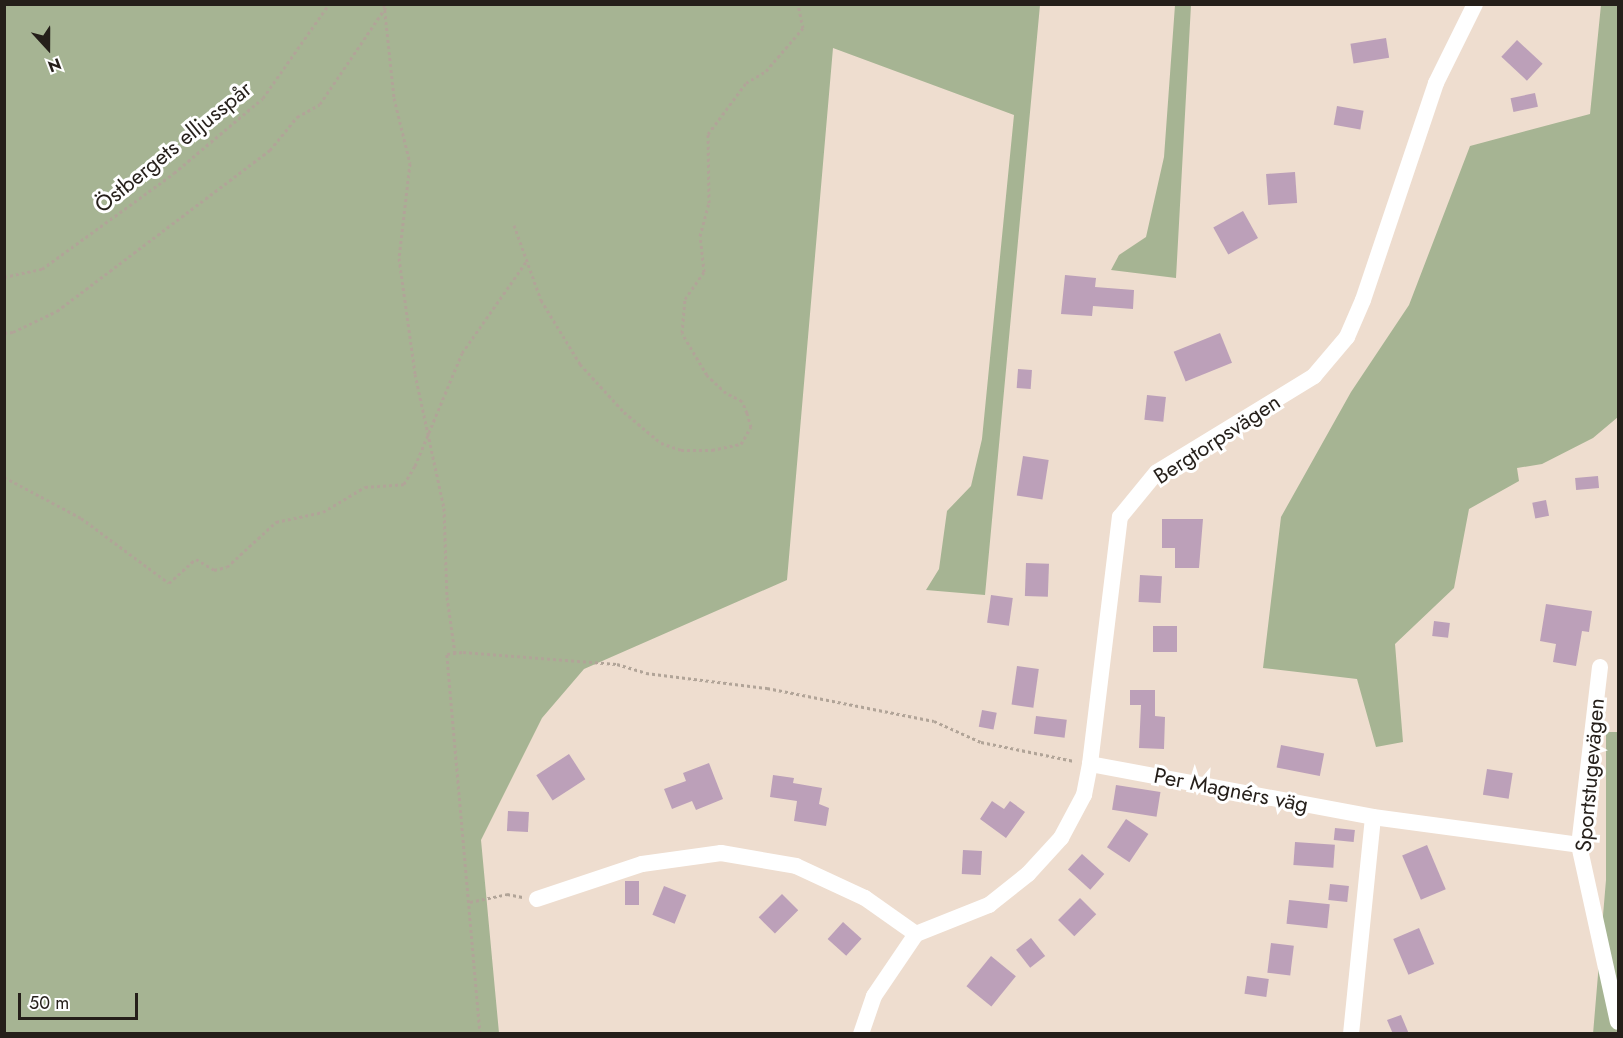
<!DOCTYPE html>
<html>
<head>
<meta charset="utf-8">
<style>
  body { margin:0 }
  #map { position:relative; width:1623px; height:1038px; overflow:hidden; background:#eeddcf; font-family:Jost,sans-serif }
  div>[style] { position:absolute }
  .forest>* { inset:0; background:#a6b493 }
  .building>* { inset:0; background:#bca0b9; transform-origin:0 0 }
  .path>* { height:3px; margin-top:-1.5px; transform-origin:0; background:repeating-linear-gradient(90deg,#b1a498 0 3px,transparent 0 6px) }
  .minor>* { height:16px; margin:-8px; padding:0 8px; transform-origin:8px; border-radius:8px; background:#fff }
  span { translate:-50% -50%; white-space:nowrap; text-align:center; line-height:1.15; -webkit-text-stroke:6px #fff; paint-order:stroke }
  .street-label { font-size:22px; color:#251f1a }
  .frame { position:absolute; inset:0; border:6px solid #251f1a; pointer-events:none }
  .north { position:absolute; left:18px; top:18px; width:60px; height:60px; -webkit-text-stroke:4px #fff; paint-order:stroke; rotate:159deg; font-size:16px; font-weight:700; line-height:24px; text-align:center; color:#251f1a }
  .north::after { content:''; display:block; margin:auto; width:21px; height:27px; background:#251f1a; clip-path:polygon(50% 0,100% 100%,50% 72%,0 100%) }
  .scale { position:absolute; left:18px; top:993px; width:120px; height:27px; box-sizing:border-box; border:3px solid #251f1a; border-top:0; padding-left:8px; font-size:18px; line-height:21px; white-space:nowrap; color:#251f1a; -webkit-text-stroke:4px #fff; paint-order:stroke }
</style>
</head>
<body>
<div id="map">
  <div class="forest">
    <div style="clip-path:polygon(5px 4px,1040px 5px,985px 595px,926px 590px,939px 569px,947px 511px,971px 486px,982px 439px,1014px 115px,833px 48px,787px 580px,584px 669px,542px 718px,481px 840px,499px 1033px,5px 1033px)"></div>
    <div style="clip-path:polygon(1175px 5px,1191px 5px,1176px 278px,1111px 270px,1119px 255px,1146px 237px,1164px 157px)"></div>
    <div style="clip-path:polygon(1601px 5px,1618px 5px,1618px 417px,1593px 438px,1542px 464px,1517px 468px,1519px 481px,1469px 509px,1454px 588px,1395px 644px,1403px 742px,1376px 747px,1357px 679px,1263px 668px,1281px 517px,1351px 392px,1409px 305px,1470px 146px,1590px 114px)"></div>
    <div style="clip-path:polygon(1606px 732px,1618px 732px,1618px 1033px,1593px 1034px,1606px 880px)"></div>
  </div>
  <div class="building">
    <div style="left:1386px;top:38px;width:20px;height:36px;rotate:81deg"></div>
    <div style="left:1517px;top:40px;width:35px;height:23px;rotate:43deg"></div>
    <div style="left:1535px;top:93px;width:14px;height:25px;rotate:78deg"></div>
    <div style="left:1337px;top:106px;width:27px;height:19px;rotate:10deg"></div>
    <div style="left:1295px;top:172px;width:31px;height:29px;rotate:86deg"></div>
    <div style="left:1243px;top:211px;width:31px;height:34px;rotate:61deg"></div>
    <div style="clip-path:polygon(1065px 275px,1096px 278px,1095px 287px,1134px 290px,1133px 309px,1093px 306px,1092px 316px,1061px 314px)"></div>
    <div style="left:1220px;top:333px;width:32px;height:50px;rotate:68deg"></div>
    <div style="left:1018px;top:369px;width:14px;height:19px;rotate:4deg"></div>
    <div style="left:1147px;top:395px;width:19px;height:25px;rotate:6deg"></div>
    <div style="left:1023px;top:456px;width:26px;height:40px;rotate:9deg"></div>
    <div style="left:1598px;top:476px;width:12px;height:23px;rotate:85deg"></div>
    <div style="left:1546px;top:500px;width:16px;height:14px;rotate:79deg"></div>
    <div style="clip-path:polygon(1162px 519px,1203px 519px,1199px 568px,1175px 568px,1175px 548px,1162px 548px)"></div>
    <div style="left:1026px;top:563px;width:23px;height:33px;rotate:2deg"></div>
    <div style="left:1140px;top:575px;width:22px;height:27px;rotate:3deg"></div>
    <div style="left:991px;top:595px;width:22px;height:28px;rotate:8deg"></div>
    <div style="clip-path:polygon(1546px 604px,1592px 611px,1589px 632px,1582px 631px,1576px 666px,1553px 662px,1556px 644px,1540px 641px)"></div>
    <div style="left:1434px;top:621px;width:16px;height:15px;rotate:7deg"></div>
    <div style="left:1153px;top:626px;width:24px;height:26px"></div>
    <div style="left:1017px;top:666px;width:22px;height:39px;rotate:8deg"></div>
    <div style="clip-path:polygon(1130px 690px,1155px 690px,1155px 716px,1165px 717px,1164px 749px,1139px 748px,1141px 705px,1130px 705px)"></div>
    <div style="left:982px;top:710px;width:15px;height:17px;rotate:11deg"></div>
    <div style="left:1036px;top:716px;width:31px;height:18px;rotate:7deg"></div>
    <div style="left:1281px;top:745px;width:44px;height:23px;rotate:11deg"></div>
    <div style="left:569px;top:754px;width:30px;height:39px;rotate:57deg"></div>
    <div style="clip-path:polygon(709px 763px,723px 799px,696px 810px,692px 801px,672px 809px,664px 789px,686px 781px,683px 773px)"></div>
    <div style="left:1487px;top:769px;width:26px;height:26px;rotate:9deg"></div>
    <div style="clip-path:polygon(773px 775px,794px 778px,793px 783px,822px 788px,819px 804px,829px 808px,826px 826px,794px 821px,797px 801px,770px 797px)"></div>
    <div style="left:1116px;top:785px;width:45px;height:25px;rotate:9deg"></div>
    <div style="clip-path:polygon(992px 801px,1004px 809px,1010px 801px,1025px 812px,1006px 838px,980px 819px)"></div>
    <div style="left:508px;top:811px;width:21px;height:20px;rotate:3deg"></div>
    <div style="left:1126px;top:819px;width:27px;height:34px;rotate:34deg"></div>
    <div style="left:1335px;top:828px;width:20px;height:12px;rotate:6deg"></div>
    <div style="left:1295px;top:842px;width:40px;height:23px;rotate:4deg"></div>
    <div style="left:1427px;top:845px;width:48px;height:27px;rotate:67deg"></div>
    <div style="left:963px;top:850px;width:19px;height:24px;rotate:3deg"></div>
    <div style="left:1082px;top:854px;width:30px;height:21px;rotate:42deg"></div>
    <div style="left:625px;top:881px;width:14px;height:24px"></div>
    <div style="left:1330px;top:884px;width:19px;height:16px;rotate:6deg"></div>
    <div style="left:664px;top:886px;width:24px;height:31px;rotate:22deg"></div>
    <div style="left:782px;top:894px;width:23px;height:33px;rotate:45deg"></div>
    <div style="left:1080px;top:898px;width:23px;height:31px;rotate:45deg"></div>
    <div style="left:1289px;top:900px;width:41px;height:24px;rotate:6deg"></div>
    <div style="left:843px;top:922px;width:25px;height:23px;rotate:42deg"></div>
    <div style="left:1419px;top:928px;width:39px;height:28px;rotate:67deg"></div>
    <div style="left:1031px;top:938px;width:23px;height:19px;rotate:52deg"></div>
    <div style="left:1271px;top:943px;width:23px;height:30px;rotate:7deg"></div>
    <div style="left:991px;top:956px;width:32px;height:39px;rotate:39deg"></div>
    <div style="left:1247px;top:976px;width:22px;height:18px;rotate:8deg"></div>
    <div style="clip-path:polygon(1401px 1015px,1409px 1034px,1393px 1034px,1387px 1020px)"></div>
  </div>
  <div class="path">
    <div style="left:384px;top:4px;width:95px;rotate:83.9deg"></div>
    <div style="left:394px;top:98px;width:67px;rotate:76.2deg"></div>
    <div style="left:410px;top:163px;width:96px;rotate:96.6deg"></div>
    <div style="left:399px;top:258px;width:117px;rotate:82.1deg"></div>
    <div style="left:415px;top:374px;width:137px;rotate:77.8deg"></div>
    <div style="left:444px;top:508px;width:89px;rotate:88.1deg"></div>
    <div style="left:447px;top:597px;width:57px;rotate:81.9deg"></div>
    <div style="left:514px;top:225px;width:80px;rotate:70.2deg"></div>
    <div style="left:541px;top:300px;width:75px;rotate:58.6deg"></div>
    <div style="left:580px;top:364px;width:65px;rotate:47.5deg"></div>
    <div style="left:624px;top:412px;width:48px;rotate:40deg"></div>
    <div style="left:661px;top:443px;width:21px;rotate:19deg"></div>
    <div style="left:681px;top:450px;width:31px"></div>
    <div style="left:712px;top:450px;width:30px;rotate:-12deg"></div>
    <div style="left:741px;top:444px;width:20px;rotate:-60deg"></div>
    <div style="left:751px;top:427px;width:15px;rotate:-106deg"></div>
    <div style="left:747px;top:413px;width:13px;rotate:-113deg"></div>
    <div style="left:742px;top:401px;width:18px;rotate:-153deg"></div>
    <div style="left:726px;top:393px;width:26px;rotate:-137deg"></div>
    <div style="left:707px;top:375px;width:49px;rotate:-120.8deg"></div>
    <div style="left:682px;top:333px;width:34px;rotate:-85deg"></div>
    <div style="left:685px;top:299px;width:33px;rotate:-55deg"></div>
    <div style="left:704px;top:272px;width:36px;rotate:-96deg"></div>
    <div style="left:700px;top:236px;width:34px;rotate:-75deg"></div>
    <div style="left:709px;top:203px;width:69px;rotate:-90.8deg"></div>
    <div style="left:708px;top:134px;width:64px;rotate:-53.3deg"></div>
    <div style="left:746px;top:83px;width:23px;rotate:-31deg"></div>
    <div style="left:766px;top:71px;width:57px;rotate:-49.3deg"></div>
    <div style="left:803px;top:28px;width:25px;rotate:-102deg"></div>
    <div style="left:4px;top:277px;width:39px;rotate:-12deg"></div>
    <div style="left:42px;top:269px;width:163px;rotate:-36deg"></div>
    <div style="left:174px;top:173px;width:116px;rotate:-40.1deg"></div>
    <div style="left:263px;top:98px;width:115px;rotate:-54.9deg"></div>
    <div style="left:4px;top:333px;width:9px;rotate:-6deg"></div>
    <div style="left:13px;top:332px;width:49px;rotate:-25.5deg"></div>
    <div style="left:57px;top:311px;width:267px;rotate:-37.1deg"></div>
    <div style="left:270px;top:150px;width:43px;rotate:-50.7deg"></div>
    <div style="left:297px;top:117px;width:26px;rotate:-29deg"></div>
    <div style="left:320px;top:104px;width:121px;rotate:-55.8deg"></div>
    <div style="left:4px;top:477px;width:87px;rotate:28deg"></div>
    <div style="left:81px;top:518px;width:109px;rotate:36.5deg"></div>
    <div style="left:169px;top:583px;width:36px;rotate:-42deg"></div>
    <div style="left:196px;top:559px;width:21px;rotate:31deg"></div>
    <div style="left:214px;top:570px;width:13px;rotate:-13deg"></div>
    <div style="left:227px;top:567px;width:67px;rotate:-42.6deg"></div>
    <div style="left:276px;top:522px;width:48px;rotate:-12deg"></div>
    <div style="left:323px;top:512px;width:49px;rotate:-30.8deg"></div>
    <div style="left:365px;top:487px;width:39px;rotate:-4deg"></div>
    <div style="left:404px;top:484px;width:21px;rotate:-59deg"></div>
    <div style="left:415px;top:466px;width:122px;rotate:-67.4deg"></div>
    <div style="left:462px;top:353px;width:111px;rotate:-54.9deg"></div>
    <div style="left:470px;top:902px;width:38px;rotate:-12deg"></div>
    <div style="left:507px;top:894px;width:16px;rotate:11deg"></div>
    <div style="left:480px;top:1034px;width:381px;rotate:-95deg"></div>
    <div style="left:447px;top:654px;width:16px;rotate:-7deg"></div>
    <div style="left:463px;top:652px;width:154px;rotate:4.5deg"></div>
    <div style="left:617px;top:664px;width:30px;rotate:17deg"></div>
    <div style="left:646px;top:673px;width:122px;rotate:7.1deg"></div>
    <div style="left:767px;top:688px;width:170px;rotate:11.2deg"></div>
    <div style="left:934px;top:721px;width:51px;rotate:24.1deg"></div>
    <div style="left:981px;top:742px;width:95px;rotate:11.5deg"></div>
  </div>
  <div class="minor">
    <div style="left:1600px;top:667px;width:179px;rotate:96.7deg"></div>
    <div style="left:1579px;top:845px;width:181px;rotate:77.6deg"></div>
    <div style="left:1090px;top:764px;width:288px;rotate:10.6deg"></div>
    <div style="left:1373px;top:817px;width:208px;rotate:7.7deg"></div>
    <div style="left:537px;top:899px;width:111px;rotate:-18.4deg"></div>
    <div style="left:642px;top:864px;width:80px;rotate:-7.9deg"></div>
    <div style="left:721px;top:853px;width:76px;rotate:9.8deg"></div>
    <div style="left:796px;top:866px;width:76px;rotate:24.9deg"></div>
    <div style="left:865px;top:898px;width:62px;rotate:35.2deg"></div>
    <div style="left:916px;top:934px;width:79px;rotate:-21.7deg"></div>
    <div style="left:989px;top:905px;width:50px;rotate:-38.5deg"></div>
    <div style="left:1028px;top:874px;width:49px;rotate:-47.5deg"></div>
    <div style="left:1061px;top:838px;width:49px;rotate:-61.9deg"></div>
    <div style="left:1084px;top:795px;width:32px;rotate:-79deg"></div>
    <div style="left:1090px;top:764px;width:249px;rotate:-83.1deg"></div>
    <div style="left:1120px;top:517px;width:58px;rotate:-50.6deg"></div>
    <div style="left:1157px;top:472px;width:184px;rotate:-31.4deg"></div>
    <div style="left:1314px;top:376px;width:51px;rotate:-49.8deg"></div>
    <div style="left:1347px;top:337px;width:40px;rotate:-66.6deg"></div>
    <div style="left:1363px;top:300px;width:229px;rotate:-71.4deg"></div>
    <div style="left:1436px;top:83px;width:88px;rotate:-63.7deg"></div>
    <div style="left:861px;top:1034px;width:40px;rotate:-71.1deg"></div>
    <div style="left:874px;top:996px;width:75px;rotate:-55.9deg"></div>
    <div style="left:1351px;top:1034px;width:218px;rotate:-84.2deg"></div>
  </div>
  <div class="street-label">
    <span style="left:173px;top:147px;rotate:-39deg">Östbergets elljusspår</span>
    <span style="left:1217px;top:439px;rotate:-33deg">Bergtorpsvägen</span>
    <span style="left:1590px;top:775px;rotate:-85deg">Sportstugevägen</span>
    <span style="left:1231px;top:790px;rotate:11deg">Per Magnérs väg</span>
  </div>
  <div class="frame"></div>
  <div class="north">N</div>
  <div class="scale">50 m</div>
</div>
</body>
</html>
